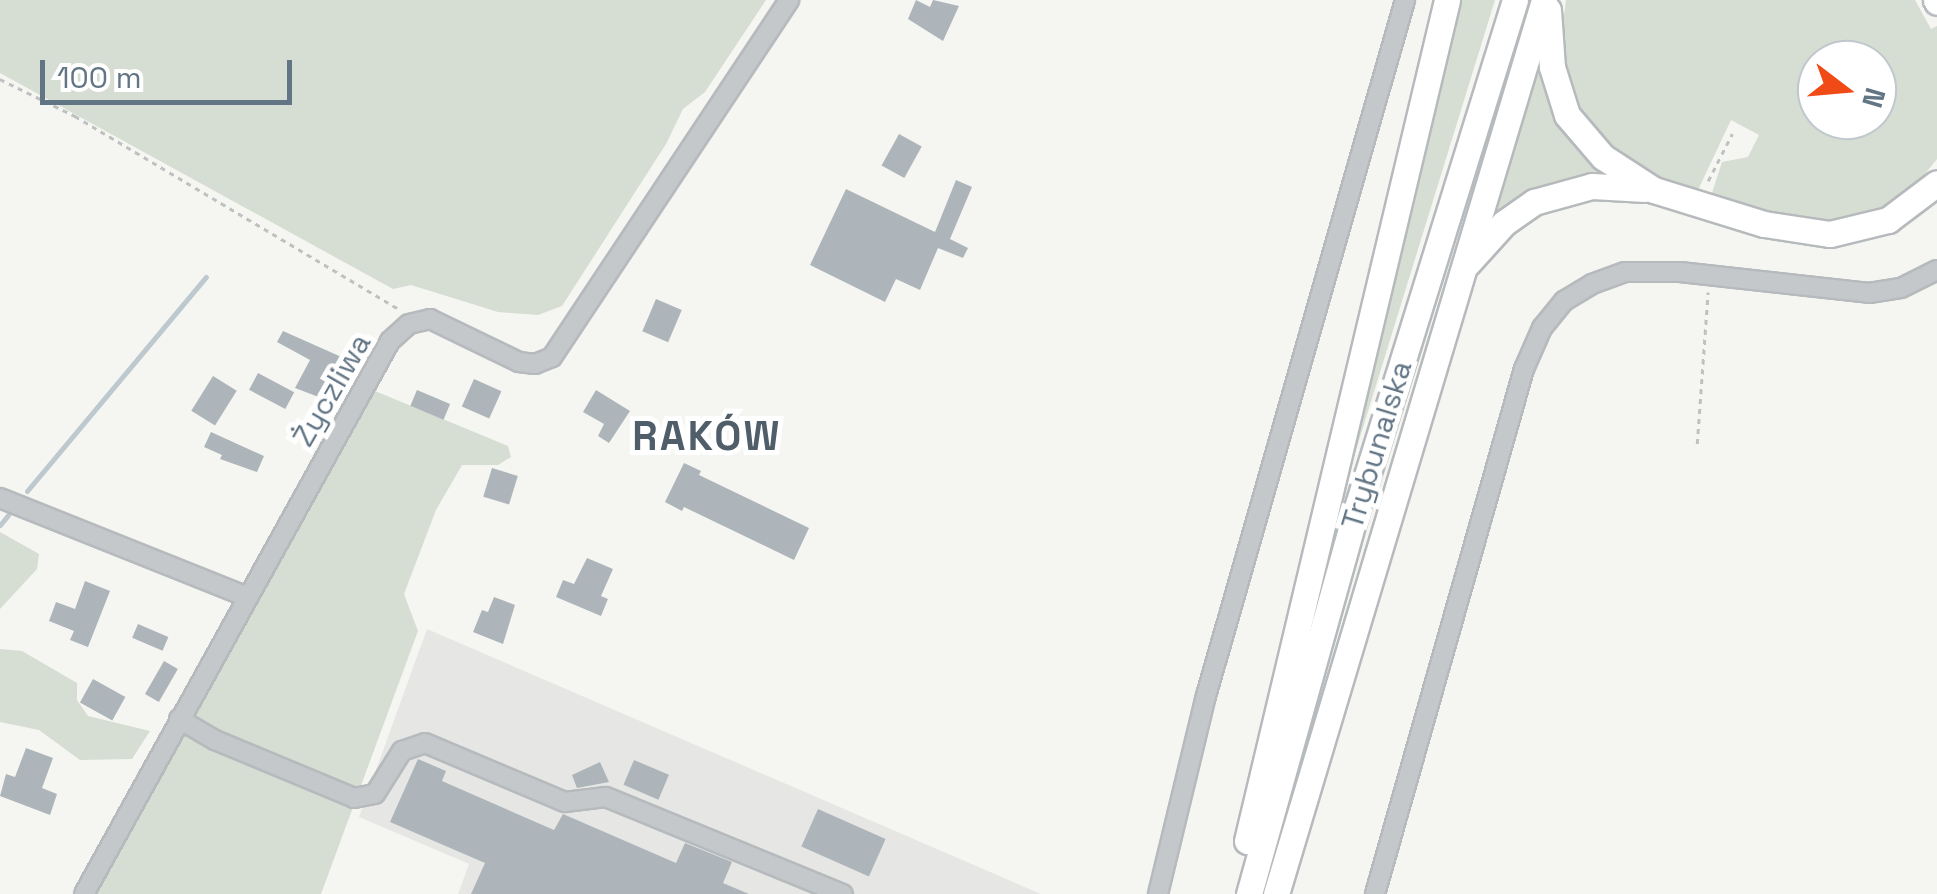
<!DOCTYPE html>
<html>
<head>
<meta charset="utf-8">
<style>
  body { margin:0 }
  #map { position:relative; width:1937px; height:894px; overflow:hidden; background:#f5f6f1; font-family:"Space Grotesk",sans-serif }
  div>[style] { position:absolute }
  .built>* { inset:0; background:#e6e7e5 }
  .green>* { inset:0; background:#d6ddd2 }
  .stream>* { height:5px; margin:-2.5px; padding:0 2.5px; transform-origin:2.5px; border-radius:2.5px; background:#bdc9ce }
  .building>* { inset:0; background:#adb5ba; transform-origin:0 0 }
  .path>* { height:2.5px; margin-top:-1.25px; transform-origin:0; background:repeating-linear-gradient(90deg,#bec0c2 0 5px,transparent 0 10px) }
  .roads { filter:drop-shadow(2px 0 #b6babd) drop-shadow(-2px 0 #b6babd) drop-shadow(0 2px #b6babd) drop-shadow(0 -2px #b6babd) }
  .minor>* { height:18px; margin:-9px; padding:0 9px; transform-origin:9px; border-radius:9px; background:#c4c8cb }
  .highway>* { height:25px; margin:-12.5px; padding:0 12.5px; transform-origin:12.5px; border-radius:12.5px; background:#fff }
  span { translate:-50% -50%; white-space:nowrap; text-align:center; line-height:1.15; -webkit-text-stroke:10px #fff; paint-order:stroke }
  .street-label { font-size:30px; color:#627585 }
  .district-label { font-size:40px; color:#505e69; font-weight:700; letter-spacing:2.5px }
  .north { position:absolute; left:1797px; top:40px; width:100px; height:100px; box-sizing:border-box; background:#fff; border:2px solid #c0c8ce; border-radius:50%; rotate:106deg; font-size:28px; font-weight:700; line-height:40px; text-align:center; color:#627585 }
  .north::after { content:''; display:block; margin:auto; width:35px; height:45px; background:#f04a16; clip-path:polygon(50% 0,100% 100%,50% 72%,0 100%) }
  .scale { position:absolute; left:40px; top:60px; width:252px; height:45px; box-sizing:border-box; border:5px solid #627585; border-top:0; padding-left:12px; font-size:30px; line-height:35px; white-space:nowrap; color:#627585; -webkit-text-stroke:8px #fff; paint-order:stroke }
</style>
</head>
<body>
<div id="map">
  <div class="built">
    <div style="clip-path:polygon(427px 629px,1041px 894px,458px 894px,469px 864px,359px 817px)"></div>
  </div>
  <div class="green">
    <div style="clip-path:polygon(0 0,766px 0,705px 92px,683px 109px,666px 144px,562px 306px,538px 315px,498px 312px,411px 285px,393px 289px,0 73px)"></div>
    <div style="clip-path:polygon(1456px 0,1495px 0,1335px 518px)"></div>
    <div style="clip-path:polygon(evenodd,1566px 0,1915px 0,1931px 29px,1937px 26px,1937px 159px,1916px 185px,1890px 205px,1867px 214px,1825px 221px,1764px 211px,1711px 196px,1722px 162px,1748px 157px,1759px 135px,1731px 120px,1698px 190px,1649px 174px,1612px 152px,1584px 122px,1565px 84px,1561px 38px,1566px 0,1817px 60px,1877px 60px,1877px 120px,1817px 120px,1817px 60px)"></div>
    <div style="clip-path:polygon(1539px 67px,1570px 139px,1604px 171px,1603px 175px,1538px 189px,1495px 221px,1492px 217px)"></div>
    <div style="clip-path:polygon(375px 391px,508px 446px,511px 457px,498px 465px,462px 465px,436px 510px,404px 594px,418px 631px,321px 894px,96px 894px)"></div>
    <div style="clip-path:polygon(0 532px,39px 554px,37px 569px,0 609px)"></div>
    <div style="clip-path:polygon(0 649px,22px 651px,77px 683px,77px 700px,88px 716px,150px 731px,132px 759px,80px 760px,39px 730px,0 722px)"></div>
  </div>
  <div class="stream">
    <div style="left:27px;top:491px;width:279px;rotate:-50.1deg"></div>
    <div style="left:0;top:525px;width:13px;rotate:-51deg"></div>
  </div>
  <div class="building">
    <div style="clip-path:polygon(916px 0,930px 7px,933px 0,959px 6px,943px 41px,908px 19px)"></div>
    <div style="left:899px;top:134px;width:26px;height:36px;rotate:29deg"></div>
    <div style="clip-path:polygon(956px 180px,972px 187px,950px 239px,968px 248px,963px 258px,938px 248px,920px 290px,896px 279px,885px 302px,810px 265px,846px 189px,935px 232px)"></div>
    <div style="left:656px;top:299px;width:28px;height:35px;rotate:23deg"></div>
    <div style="clip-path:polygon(283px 331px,346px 359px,324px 399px,295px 388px,310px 360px,277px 342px)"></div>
    <div style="left:258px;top:373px;width:41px;height:19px;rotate:28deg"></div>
    <div style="left:213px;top:376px;width:28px;height:41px;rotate:32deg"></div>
    <div style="left:474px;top:379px;width:30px;height:30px;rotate:24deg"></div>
    <div style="left:417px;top:390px;width:36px;height:17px;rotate:23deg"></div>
    <div style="clip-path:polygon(596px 390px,630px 411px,609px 443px,598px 436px,604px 424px,583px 412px)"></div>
    <div style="clip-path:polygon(211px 432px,264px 456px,257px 472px,220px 459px,222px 455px,204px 447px)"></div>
    <div style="clip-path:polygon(684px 463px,701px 471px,699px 475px,809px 528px,794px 560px,684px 507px,682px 511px,665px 502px)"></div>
    <div style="left:492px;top:468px;width:27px;height:30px;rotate:17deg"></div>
    <div style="clip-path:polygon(587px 558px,613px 569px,601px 596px,608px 599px,601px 616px,556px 597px,563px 580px,574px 584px)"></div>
    <div style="clip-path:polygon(85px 581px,110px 591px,88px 647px,70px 640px,74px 631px,49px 621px,56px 602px,75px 609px)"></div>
    <div style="clip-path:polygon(494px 597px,515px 605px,503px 644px,473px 632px,482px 610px,488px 612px)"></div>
    <div style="left:138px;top:624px;width:33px;height:15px;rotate:23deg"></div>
    <div style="left:164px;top:661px;width:16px;height:38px;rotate:30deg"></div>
    <div style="left:93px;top:679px;width:37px;height:27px;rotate:29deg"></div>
    <div style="clip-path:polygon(26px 748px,53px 758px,42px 788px,57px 794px,50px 815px,0 796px,6px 774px,15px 777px)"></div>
    <div style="clip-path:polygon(418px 759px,446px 771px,442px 781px,554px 830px,563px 814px,676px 863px,685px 843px,732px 862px,723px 883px,749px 894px,471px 894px,485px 863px,390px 822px)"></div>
    <div style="left:634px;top:760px;width:38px;height:27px;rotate:23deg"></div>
    <div style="clip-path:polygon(600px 762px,609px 782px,577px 788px,572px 775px)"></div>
    <div style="left:818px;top:809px;width:74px;height:41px;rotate:24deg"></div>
  </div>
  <div class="path">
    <div style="left:0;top:79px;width:84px;rotate:26.3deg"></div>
    <div style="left:75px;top:116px;width:378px;rotate:30.8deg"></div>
    <div style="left:1708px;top:181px;width:53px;rotate:-62.9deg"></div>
    <div style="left:1697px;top:444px;width:152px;rotate:-85.9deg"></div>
  </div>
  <div class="roads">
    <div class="minor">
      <div style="left:0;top:498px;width:266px;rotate:21.8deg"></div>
      <div style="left:179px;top:719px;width:42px;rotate:30.3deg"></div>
      <div style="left:215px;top:740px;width:151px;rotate:22.6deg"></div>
      <div style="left:354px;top:798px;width:21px;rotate:-11deg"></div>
      <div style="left:375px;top:794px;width:51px;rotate:-57.9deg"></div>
      <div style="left:402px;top:751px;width:24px;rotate:-19deg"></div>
      <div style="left:425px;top:743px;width:152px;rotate:22.9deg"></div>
      <div style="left:565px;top:802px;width:41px;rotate:-7deg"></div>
      <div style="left:606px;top:797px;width:256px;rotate:22.3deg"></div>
      <div style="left:84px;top:894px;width:632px;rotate:-61.04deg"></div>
      <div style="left:390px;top:341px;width:25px;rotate:-42deg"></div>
      <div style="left:409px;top:324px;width:22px;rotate:-13deg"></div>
      <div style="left:430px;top:319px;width:99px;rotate:25.8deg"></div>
      <div style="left:519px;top:362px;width:16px;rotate:7deg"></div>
      <div style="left:535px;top:364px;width:18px;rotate:-22deg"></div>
      <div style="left:552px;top:357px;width:429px;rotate:-56.4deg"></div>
      <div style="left:1158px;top:894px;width:204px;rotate:-76.4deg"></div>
      <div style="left:1206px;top:696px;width:724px;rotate:-74.04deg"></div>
      <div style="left:1375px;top:894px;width:546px;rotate:-74.16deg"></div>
      <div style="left:1524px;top:369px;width:45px;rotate:-66.3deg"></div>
      <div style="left:1542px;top:328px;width:35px;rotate:-51deg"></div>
      <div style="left:1564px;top:301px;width:33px;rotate:-31deg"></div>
      <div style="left:1592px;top:284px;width:35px;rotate:-20deg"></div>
      <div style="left:1625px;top:272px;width:55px"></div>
      <div style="left:1680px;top:272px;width:190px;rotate:6.3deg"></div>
      <div style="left:1869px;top:293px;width:32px;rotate:-9deg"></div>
      <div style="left:1901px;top:288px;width:40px;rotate:-26.6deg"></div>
    </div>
    <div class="highway">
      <div style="left:1936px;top:0;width:2px;rotate:63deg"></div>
      <div style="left:1548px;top:10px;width:57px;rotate:86deg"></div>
      <div style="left:1552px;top:67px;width:50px;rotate:72.6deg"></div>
      <div style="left:1567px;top:115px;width:55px;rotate:49.4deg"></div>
      <div style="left:1603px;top:157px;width:61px;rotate:32.9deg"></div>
      <div style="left:1654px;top:190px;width:115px;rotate:17.2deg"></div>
      <div style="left:1764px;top:224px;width:67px;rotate:8.6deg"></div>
      <div style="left:1830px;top:234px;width:60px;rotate:-13.6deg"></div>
      <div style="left:1888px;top:220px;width:61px;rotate:-37.1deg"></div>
      <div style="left:1468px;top:263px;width:54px;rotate:-48deg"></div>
      <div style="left:1504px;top:223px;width:37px;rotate:-35deg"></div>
      <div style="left:1534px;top:202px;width:60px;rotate:-15.4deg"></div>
      <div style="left:1592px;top:186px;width:53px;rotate:3.2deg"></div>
      <div style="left:1247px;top:841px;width:864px;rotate:-76.62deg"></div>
      <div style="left:1249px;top:894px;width:395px;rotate:-74.4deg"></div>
      <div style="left:1355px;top:514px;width:538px;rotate:-72.71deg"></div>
      <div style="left:1276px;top:894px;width:933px;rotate:-73.31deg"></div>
    </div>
  </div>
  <div class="street-label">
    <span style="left:332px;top:390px;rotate:-60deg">Życzliwa</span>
    <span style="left:1377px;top:445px;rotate:-73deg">Trybunalska</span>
  </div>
  <div class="district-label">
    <span style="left:707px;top:437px">RAKÓW</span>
  </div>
  <div class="north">N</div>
  <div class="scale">100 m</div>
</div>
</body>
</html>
